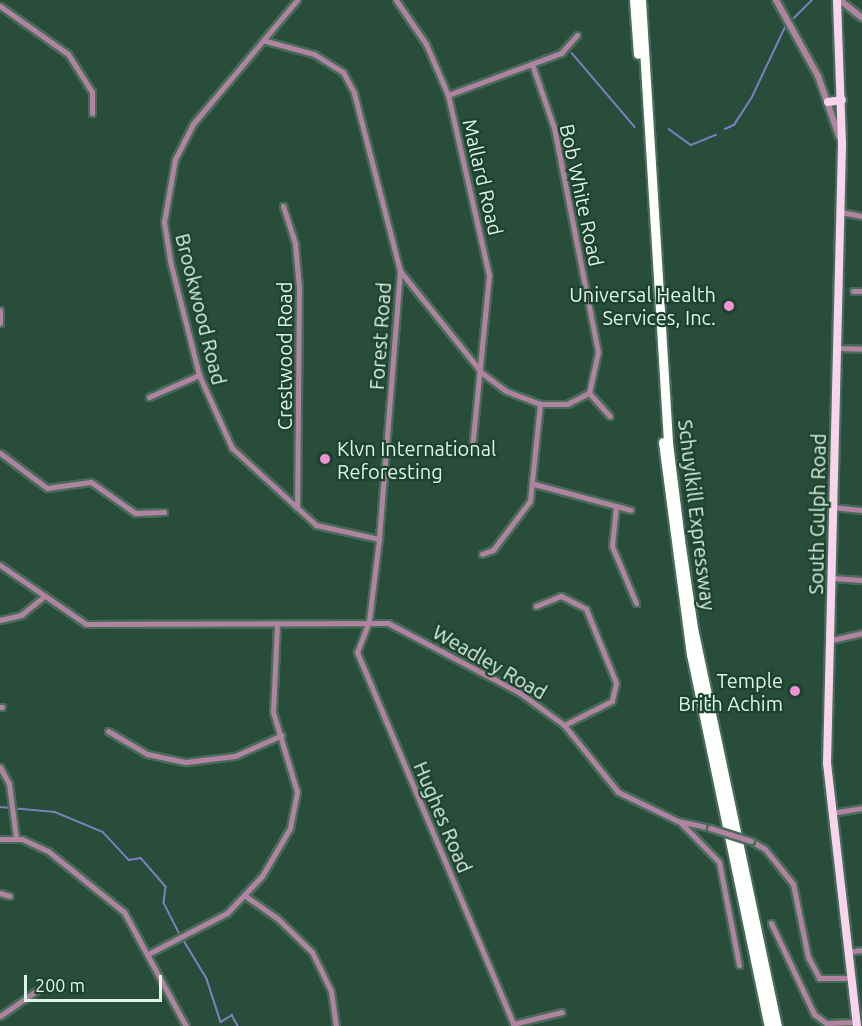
<!DOCTYPE html>
<html>
<head>
<meta charset="utf-8">
<style>
  body { margin:0 }
  #map { position:relative; width:862px; height:1026px; overflow:hidden; background:#284d3a; font-family:Ubuntu,sans-serif }
  div>[style] { position:absolute }
  .stream>* { height:1.5px; margin:-0.75px; padding:0 0.75px; transform-origin:0.75px; border-radius:0.75px; background:#7c81be }
  .roads { filter:drop-shadow(2px 0 #496b59) drop-shadow(-2px 0 #496b59) drop-shadow(0 2px #496b59) drop-shadow(0 -2px #496b59) }
  .minor>* { height:5px; margin:-2.5px; padding:0 2.5px; transform-origin:2.5px; border-radius:2.5px; background:#b083a1 }
  .tertiary>* { height:6px; margin:-3px; padding:0 3px; transform-origin:3px; border-radius:3px; background:#b083a1 }
  .primary>* { height:8px; margin:-4px; padding:0 4px; transform-origin:4px; border-radius:4px; background:#f9d4ec }
  .motorway>* { height:9px; margin:-4.5px; padding:0 4.5px; transform-origin:4.5px; border-radius:4.5px; background:#fff }
  .bridges { filter:drop-shadow(2px 0 #496b59) drop-shadow(-2px 0 #496b59) drop-shadow(0 2px #496b59) drop-shadow(0 -2px #496b59) }
  .minor-bridge>* { height:5px; margin:-2.5px; padding:0 2.5px; transform-origin:2.5px; border-radius:2.5px; background:#b083a1 }
  .dots>* { width:16px; height:16px; translate:-50% -50%; box-sizing:border-box; border:3px solid #1d422f; border-radius:50% }
  span { translate:-50% -50%; white-space:nowrap; text-align:center; line-height:1.15; -webkit-text-stroke:4.5px #1d422f; paint-order:stroke }
  .street-label { font-size:20px; color:#dff4e7 }
  .poi-label { font-size:20px; color:#dff4e7 }
  .right { translate:-100% -50%; text-align:right }
  .left { translate:0 -50%; text-align:left }
  .scale { position:absolute; left:24px; top:975px; width:138px; height:27px; box-sizing:border-box; border:3px solid #dff4e7; border-top:0; padding-left:8px; font-size:18px; line-height:21px; white-space:nowrap; color:#dff4e7; -webkit-text-stroke:4px #1d422f; paint-order:stroke }
</style>
</head>
<body>
<div id="map">
  <div class="stream">
    <div style="left:794px;top:18px;width:25px;rotate:-45deg"></div>
    <div style="left:572px;top:53px;width:97px;rotate:49.6deg"></div>
    <div style="left:669px;top:129px;width:27px;rotate:36deg"></div>
    <div style="left:691px;top:145px;width:27px;rotate:-22deg"></div>
    <div style="left:725px;top:129px;width:10px;rotate:-24deg"></div>
    <div style="left:734px;top:125px;width:33px;rotate:-57deg"></div>
    <div style="left:752px;top:97px;width:80px;rotate:-64.7deg"></div>
    <div style="left:0;top:807px;width:55px;rotate:5.2deg"></div>
    <div style="left:55px;top:812px;width:52px;rotate:22.6deg"></div>
    <div style="left:103px;top:832px;width:38px;rotate:47deg"></div>
    <div style="left:129px;top:860px;width:12px;rotate:-9deg"></div>
    <div style="left:141px;top:858px;width:38px;rotate:49deg"></div>
    <div style="left:166px;top:887px;width:16px;rotate:97deg"></div>
    <div style="left:164px;top:903px;width:36px;rotate:63deg"></div>
    <div style="left:183px;top:939px;width:47px;rotate:59deg"></div>
    <div style="left:207px;top:979px;width:45px;rotate:72deg"></div>
    <div style="left:221px;top:1022px;width:13px;rotate:-32deg"></div>
    <div style="left:232px;top:1015px;width:13px;rotate:61deg"></div>
  </div>
  <div class="roads">
    <div class="minor">
      <div style="left:297px;top:0;width:162px;rotate:130deg"></div>
      <div style="left:193px;top:124px;width:39px;rotate:117deg"></div>
      <div style="left:175px;top:159px;width:64px;rotate:99.9deg"></div>
      <div style="left:164px;top:222px;width:39px;rotate:81deg"></div>
      <div style="left:170px;top:261px;width:118px;rotate:75.7deg"></div>
      <div style="left:199px;top:375px;width:80px;rotate:65.7deg"></div>
      <div style="left:232px;top:448px;width:114px;rotate:42.5deg"></div>
      <div style="left:316px;top:525px;width:65px;rotate:12.5deg"></div>
      <div style="left:396px;top:0;width:53px;rotate:55.7deg"></div>
      <div style="left:426px;top:44px;width:56px;rotate:66.7deg"></div>
      <div style="left:448px;top:95px;width:185px;rotate:77.2deg"></div>
      <div style="left:489px;top:275px;width:173px;rotate:95.6deg"></div>
      <div style="left:0;top:6px;width:83px;rotate:35.2deg"></div>
      <div style="left:68px;top:54px;width:45px;rotate:57.7deg"></div>
      <div style="left:92px;top:92px;width:21px;rotate:90deg"></div>
      <div style="left:266px;top:41px;width:50px;rotate:15.2deg"></div>
      <div style="left:314px;top:54px;width:34px;rotate:32deg"></div>
      <div style="left:343px;top:72px;width:24px;rotate:62deg"></div>
      <div style="left:354px;top:93px;width:184px;rotate:75.5deg"></div>
      <div style="left:400px;top:271px;width:269px;rotate:94.5deg"></div>
      <div style="left:379px;top:539px;width:83px;rotate:97deg"></div>
      <div style="left:369px;top:621px;width:33px;rotate:111deg"></div>
      <div style="left:357px;top:652px;width:406px;rotate:67.2deg"></div>
      <div style="left:448px;top:95px;width:121px;rotate:-20.4deg"></div>
      <div style="left:561px;top:53px;width:24px;rotate:-48deg"></div>
      <div style="left:283px;top:206px;width:40px;rotate:72deg"></div>
      <div style="left:295px;top:244px;width:43px;rotate:84.7deg"></div>
      <div style="left:299px;top:287px;width:221px;rotate:90.5deg"></div>
      <div style="left:841px;top:212px;width:21px;rotate:11deg"></div>
      <div style="left:400px;top:271px;width:131px;rotate:51.2deg"></div>
      <div style="left:482px;top:373px;width:30px;rotate:37deg"></div>
      <div style="left:506px;top:391px;width:36px;rotate:21deg"></div>
      <div style="left:540px;top:404px;width:27px"></div>
      <div style="left:567px;top:404px;width:25px;rotate:-27deg"></div>
      <div style="left:589px;top:393px;width:42px;rotate:-77.6deg"></div>
      <div style="left:598px;top:352px;width:228px;rotate:-101.1deg"></div>
      <div style="left:554px;top:128px;width:68px;rotate:-109deg"></div>
      <div style="left:853px;top:291px;width:9px"></div>
      <div style="left:0;top:310px;width:13px;rotate:90deg"></div>
      <div style="left:837px;top:348px;width:25px;rotate:2deg"></div>
      <div style="left:589px;top:393px;width:31px;rotate:48deg"></div>
      <div style="left:149px;top:397px;width:55px;rotate:-23.7deg"></div>
      <div style="left:0;top:453px;width:59px;rotate:36.7deg"></div>
      <div style="left:47px;top:488px;width:44px;rotate:-7.8deg"></div>
      <div style="left:91px;top:482px;width:54px;rotate:35.2deg"></div>
      <div style="left:135px;top:513px;width:29px;rotate:-2deg"></div>
      <div style="left:534px;top:484px;width:100px;rotate:15deg"></div>
      <div style="left:616px;top:506px;width:40px;rotate:95.7deg"></div>
      <div style="left:612px;top:546px;width:62px;rotate:67.2deg"></div>
      <div style="left:832px;top:507px;width:30px;rotate:6deg"></div>
      <div style="left:482px;top:554px;width:12px;rotate:-20deg"></div>
      <div style="left:493px;top:550px;width:61px;rotate:-52.9deg"></div>
      <div style="left:530px;top:501px;width:98px;rotate:-84.1deg"></div>
      <div style="left:0;top:565px;width:104px;rotate:34.5deg"></div>
      <div style="left:86px;top:624px;width:302px;rotate:-0.2deg"></div>
      <div style="left:388px;top:623px;width:149px;rotate:27.9deg"></div>
      <div style="left:520px;top:693px;width:54px;rotate:36deg"></div>
      <div style="left:564px;top:725px;width:86px;rotate:51.1deg"></div>
      <div style="left:618px;top:792px;width:67px;rotate:25.8deg"></div>
      <div style="left:678px;top:821px;width:33px;rotate:12deg"></div>
      <div style="left:832px;top:578px;width:30px;rotate:4deg"></div>
      <div style="left:536px;top:606px;width:27px;rotate:-22deg"></div>
      <div style="left:561px;top:596px;width:28px;rotate:27deg"></div>
      <div style="left:586px;top:609px;width:80px;rotate:67.9deg"></div>
      <div style="left:616px;top:683px;width:18px;rotate:103deg"></div>
      <div style="left:612px;top:701px;width:54px;rotate:153.4deg"></div>
      <div style="left:0;top:620px;width:22px;rotate:-13deg"></div>
      <div style="left:21px;top:615px;width:28px;rotate:-39deg"></div>
      <div style="left:832px;top:640px;width:31px;rotate:-13deg"></div>
      <div style="left:0;top:707px;width:2px"></div>
      <div style="left:108px;top:731px;width:45px;rotate:30.5deg"></div>
      <div style="left:147px;top:754px;width:40px;rotate:12deg"></div>
      <div style="left:186px;top:762px;width:49px;rotate:-7deg"></div>
      <div style="left:235px;top:756px;width:51px;rotate:-24.1deg"></div>
      <div style="left:0;top:767px;width:19px;rotate:62deg"></div>
      <div style="left:9px;top:784px;width:54px;rotate:82.6deg"></div>
      <div style="left:831px;top:813px;width:31px;rotate:-9deg"></div>
      <div style="left:680px;top:822px;width:56px;rotate:45.7deg"></div>
      <div style="left:719px;top:862px;width:105px;rotate:79deg"></div>
      <div style="left:0;top:839px;width:22px"></div>
      <div style="left:22px;top:839px;width:29px;rotate:25deg"></div>
      <div style="left:48px;top:851px;width:97px;rotate:38.8deg"></div>
      <div style="left:124px;top:912px;width:130px;rotate:61.5deg"></div>
      <div style="left:751px;top:841px;width:16px;rotate:30deg"></div>
      <div style="left:765px;top:849px;width:45px;rotate:51.3deg"></div>
      <div style="left:793px;top:884px;width:75px;rotate:78.4deg"></div>
      <div style="left:808px;top:957px;width:24px;rotate:62deg"></div>
      <div style="left:819px;top:978px;width:31px"></div>
      <div style="left:0;top:893px;width:10px;rotate:17deg"></div>
      <div style="left:244px;top:895px;width:39px;rotate:35deg"></div>
      <div style="left:276px;top:917px;width:50px;rotate:44.2deg"></div>
      <div style="left:312px;top:952px;width:43px;rotate:64deg"></div>
      <div style="left:331px;top:991px;width:35px;rotate:82deg"></div>
      <div style="left:771px;top:923px;width:101px;rotate:64.7deg"></div>
      <div style="left:814px;top:1014px;width:15px;rotate:37deg"></div>
      <div style="left:826px;top:1023px;width:30px;rotate:-2deg"></div>
      <div style="left:848px;top:952px;width:14px;rotate:-8deg"></div>
      <div style="left:148px;top:954px;width:89px;rotate:-27.4deg"></div>
      <div style="left:227px;top:913px;width:51px;rotate:-46.6deg"></div>
      <div style="left:262px;top:876px;width:56px;rotate:-59.7deg"></div>
      <div style="left:290px;top:828px;width:37px;rotate:-79deg"></div>
      <div style="left:297px;top:792px;width:84px;rotate:-106.7deg"></div>
      <div style="left:273px;top:712px;width:89px;rotate:-87.4deg"></div>
      <div style="left:0;top:1016px;width:44px;rotate:-34.8deg"></div>
      <div style="left:513px;top:1024px;width:50px;rotate:-13.8deg"></div>
    </div>
    <div class="tertiary">
      <div style="left:776px;top:0;width:87px;rotate:61.1deg"></div>
      <div style="left:818px;top:76px;width:64px;rotate:70.7deg"></div>
      <div style="left:840px;top:0;width:28px;rotate:39deg"></div>
    </div>
    <div class="primary">
      <div style="left:837px;top:0;width:145px;rotate:88deg"></div>
      <div style="left:842px;top:145px;width:618px;rotate:91.39deg"></div>
      <div style="left:827px;top:763px;width:265px;rotate:83.5deg"></div>
      <div style="left:828px;top:102px;width:14px;rotate:-8deg"></div>
    </div>
    <div class="motorway">
      <div style="left:634px;top:0;width:54px;rotate:85.8deg"></div>
      <div style="left:641px;top:0;width:444px;rotate:86.5deg"></div>
      <div style="left:668px;top:443px;width:98px;rotate:82.9deg"></div>
      <div style="left:680px;top:540px;width:89px;rotate:81.6deg"></div>
      <div style="left:693px;top:628px;width:407px;rotate:78.1deg"></div>
      <div style="left:663px;top:442px;width:214px;rotate:82.5deg"></div>
      <div style="left:691px;top:654px;width:380px;rotate:78.2deg"></div>
    </div>
  </div>
  <div class="bridges">
    <div class="minor-bridge">
      <div style="left:710px;top:828px;width:43px;rotate:17.6deg"></div>
    </div>
  </div>
  <div class="dots">
    <div style="left:729px;top:306px;background:#f391d5"></div>
    <div style="left:325px;top:459px;background:#f391d5"></div>
    <div style="left:795px;top:691px;background:#f391d5"></div>
  </div>
  <div class="street-label">
    <span style="left:483px;top:177px;rotate:77deg">Mallard Road</span>
    <span style="left:582px;top:195px;rotate:78deg">Bob White Road</span>
    <span style="left:201px;top:309px;rotate:76deg">Brookwood Road</span>
    <span style="left:380px;top:336px;rotate:-86deg">Forest Road</span>
    <span style="left:284px;top:356px;rotate:-90deg">Crestwood Road</span>
    <span style="left:817px;top:514px;rotate:-89deg">South Gulph Road</span>
    <span style="left:697px;top:515px;rotate:83deg">Schuylkill Expressway</span>
    <span style="left:490px;top:662px;rotate:30deg">Weadley Road</span>
    <span style="left:443px;top:817px;rotate:67deg">Hughes Road</span>
  </div>
  <div class="poi-label">
    <span class="right" style="left:716px;top:306px">Universal Health<br>Services, Inc.</span>
    <span class="left" style="left:337px;top:460px">Klvn International<br>Reforesting</span>
    <span class="right" style="left:783px;top:692px">Temple<br>Brith Achim</span>
  </div>
  <div class="scale">200 m</div>
</div>
</body>
</html>
